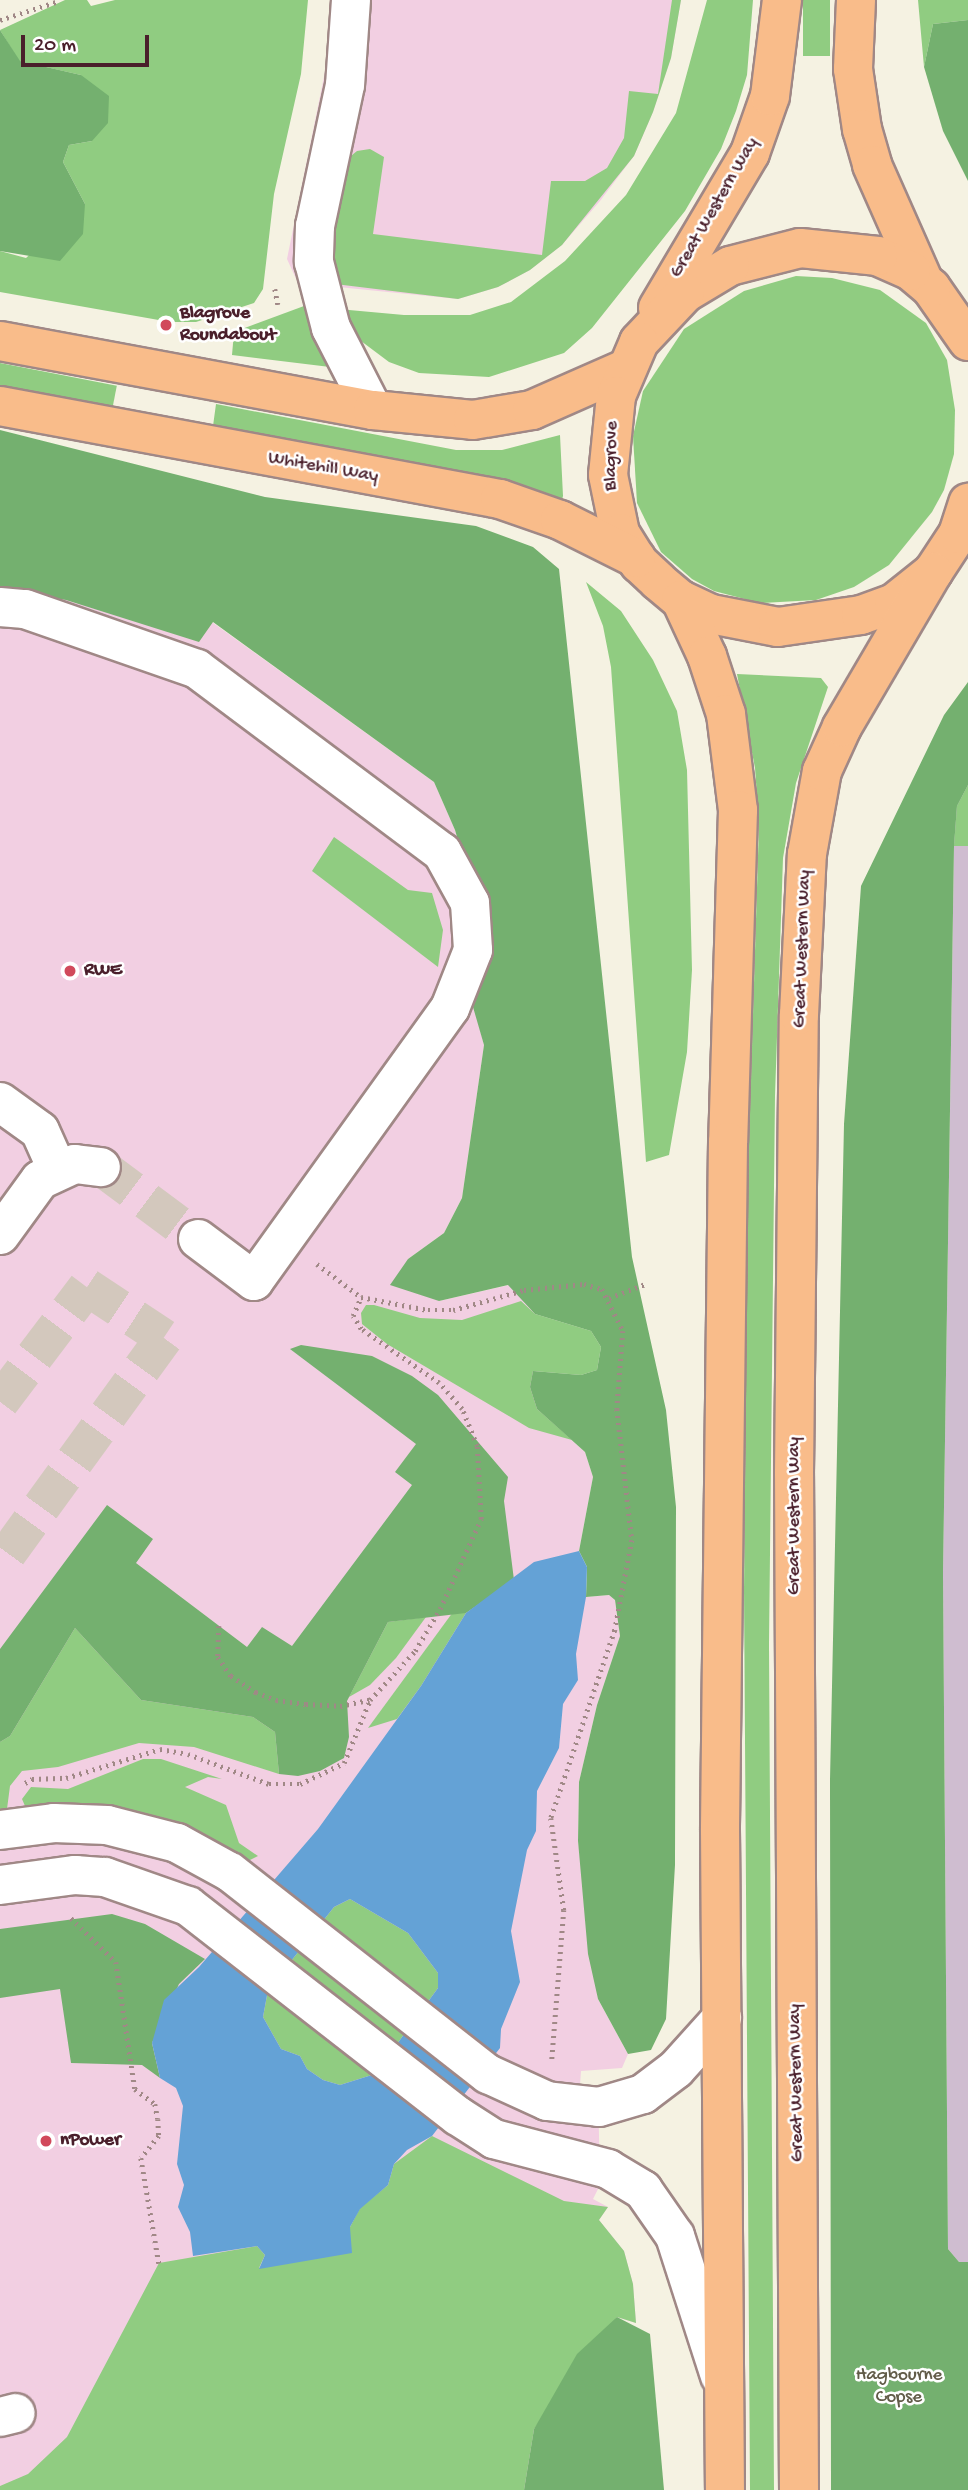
<!DOCTYPE html>
<html>
<head>
<meta charset="utf-8">
<style>
  body { margin:0 }
  #map { position:relative; width:968px; height:2490px; overflow:hidden; background:#f5f2e2; font-family:"Gochi Hand",sans-serif }
  div>[style] { position:absolute }
  .built>* { inset:0; background:#f2cfe2 }
  .industrial>* { inset:0; background:#cfbdd0 }
  .green>* { inset:0; background:#90cc81; transform-origin:0 0 }
  .forest>* { inset:0; background:#74b06f }
  .water>* { inset:0; background:#64a2d6 }
  .minor-tunnel>* { height:38px; margin-top:-19px; transform-origin:0; background:repeating-linear-gradient(90deg,#d3c8bd 0 38px,transparent 0 57px) }
  .path>* { height:4.5px; margin-top:-2.25px; transform-origin:0; background:repeating-linear-gradient(90deg,#a08886 0 2px,transparent 0 7px) }
  .roads { filter:drop-shadow(2px 0 #a08886) drop-shadow(-2px 0 #a08886) drop-shadow(0 2px #a08886) drop-shadow(0 -2px #a08886) }
  .minor>* { height:38px; margin:-19px; padding:0 19px; transform-origin:19px; border-radius:19px; background:#fff }
  .major>* { height:38px; margin:-19px; padding:0 19px; transform-origin:19px; border-radius:19px; background:#f9bc8a }
  .dots>* { width:19px; height:19px; translate:-50% -50%; box-sizing:border-box; border:4px solid #fff; border-radius:50% }
  span { translate:-50% -50%; white-space:nowrap; text-align:center; line-height:1.15; -webkit-text-stroke:5px #fff; paint-order:stroke }
  .street-label { font-size:19px; color:#4a1f2b }
  .poi-label { font-size:19px; color:#4a1f2b; font-weight:700 }
  .left { translate:0 -50%; text-align:left }
  .park-label { font-size:19px; color:#625c49 }
  .scale { position:absolute; left:21px; top:35px; width:128px; height:32px; box-sizing:border-box; border:4px solid #4a1f2b; border-top:0; padding-left:9px; font-size:21px; line-height:24px; white-space:nowrap; color:#4a1f2b; -webkit-text-stroke:5px #fff; paint-order:stroke }
</style>
</head>
<body>
<div id="map">
  <div class="built">
    <div style="clip-path:polygon(330px 0,681px 0,671px 58px,653px 112px,634px 156px,600px 201px,562px 245px,530px 270px,498px 287px,458px 299px,298px 283px,287px 259px,327px 62px)"></div>
    <div style="clip-path:polygon(6px 587px,212px 622px,434px 782px,455px 830px,471px 885px,483px 967px,474px 1006px,484px 1045px,462px 1198px,444px 1233px,408px 1259px,439px 1301px,509px 1285px,535px 1314px,537px 1409px,585px 1452px,593px 1477px,579px 1551px,587px 1597px,609px 1595px,615px 1600px,620px 1636px,597px 1705px,579px 1782px,578px 1841px,598px 1999px,628px 2054px,622px 2068px,581px 2071px,580px 2085px,598px 2087px,600px 2185px,593px 2199px,608px 2207px,599px 2220px,624px 2251px,633px 2284px,636px 2323px,617px 2317px,534px 2429px,524px 2490px,0 2490px,0 588px)"></div>
  </div>
  <div class="industrial">
    <div style="clip-path:polygon(968px 785px,968px 2273px,948px 2249px,943px 1573px,954px 846px,957px 806px)"></div>
  </div>
  <div class="green">
    <div style="clip-path:polygon(65px 0,87px 0,91px 6px,115px 0,308px 0,301px 74px,274px 194px,263px 289px,254px 303px,196px 322px,170px 322px,0 292px,0 251px,26px 258px,85px 204px,63px 162px,69px 145px,92px 141px,81px 75px,19px 61px,0 30px)"></div>
    <div style="clip-path:polygon(672px 0,681px 0,671px 58px,653px 112px,634px 156px,562px 245px,530px 270px,498px 287px,458px 299px,335px 284px,326px 241px,346px 160px,357px 151px,370px 149px,384px 157px,373px 234px,542px 255px,551px 181px,585px 181px,607px 168px,624px 138px,629px 91px,658px 94px)"></div>
    <div style="clip-path:polygon(707px 0,753px 0,747px 75px,736px 111px,721px 149px,685px 211px,592px 328px,564px 353px,489px 377px,419px 373px,389px 362px,349px 332px,338px 309px,404px 315px,470px 315px,511px 302px,565px 261px,626px 195px,676px 113px)"></div>
    <div style="left:803px;top:0;width:27px;height:56px"></div>
    <div style="clip-path:polygon(918px 0,968px 0,968px 20px,933px 24px,924px 67px)"></div>
    <div style="clip-path:polygon(796px 276px,832px 278px,880px 290px,926px 323px,947px 360px,955px 410px,954px 454px,944px 490px,932px 512px,889px 565px,854px 587px,816px 600px,760px 603px,714px 591px,692px 579px,661px 552px,637px 503px,633px 436px,643px 391px,684px 329px,744px 291px)"></div>
    <div style="clip-path:polygon(304px 306px,330px 367px,232px 355px,234px 332px)"></div>
    <div style="left:0;top:363px;width:119px;height:23px;rotate:11deg"></div>
    <div style="clip-path:polygon(216px 404px,456px 450px,502px 450px,560px 435px,563px 496px,562px 500px,213px 426px)"></div>
    <div style="clip-path:polygon(586px 582px,621px 611px,653px 660px,677px 711px,687px 770px,692px 970px,687px 1052px,669px 1155px,646px 1162px,611px 667px,603px 626px)"></div>
    <div style="clip-path:polygon(737px 674px,821px 678px,828px 687px,796px 783px,783px 858px,775px 1096px,769px 1645px,774px 2490px,750px 2490px,744px 1590px,748px 1174px,759px 824px,755px 768px)"></div>
    <div style="clip-path:polygon(968px 785px,968px 846px,954px 846px,957px 806px)"></div>
    <div style="clip-path:polygon(334px 837px,408px 890px,432px 893px,443px 930px,438px 967px,312px 871px)"></div>
    <div style="clip-path:polygon(521px 1301px,535px 1314px,591px 1331px,601px 1347px,597px 1370px,581px 1375px,533px 1371px,530px 1387px,537px 1409px,572px 1440px,529px 1428px,387px 1344px,362px 1324px,361px 1313px,366px 1305px,374px 1305px,420px 1318px,462px 1320px)"></div>
    <div style="clip-path:polygon(453px 1612px,466px 1613px,421px 1686px,397px 1719px,368px 1728px)"></div>
    <div style="clip-path:polygon(426px 1617px,396px 1658px,370px 1685px,349px 1697px,388px 1622px)"></div>
    <div style="clip-path:polygon(75px 1628px,141px 1700px,253px 1717px,275px 1732px,279px 1774px,194px 1747px,139px 1743px,58px 1767px,22px 1771px,10px 1786px,7px 1809px,0 1810px,0 1742px,10px 1736px)"></div>
    <div style="clip-path:polygon(143px 1759px,161px 1759px,222px 1779px,208px 1777px,185px 1787px,226px 1805px,239px 1843px,258px 1856px,248px 1861px,215px 1840px,169px 1822px,71px 1806px,25px 1806px,22px 1799px,31px 1787px,68px 1789px)"></div>
    <div style="clip-path:polygon(350px 1899px,408px 1933px,438px 1973px,438px 1988px,375px 2074px,340px 2085px,323px 2080px,307px 2069px,300px 2056px,281px 2049px,263px 2017px,268px 1990px,334px 1907px)"></div>
    <div style="clip-path:polygon(432px 2136px,564px 2201px,608px 2207px,599px 2220px,624px 2251px,633px 2284px,636px 2323px,617px 2317px,534px 2429px,524px 2490px,0 2490px,0 2486px,28px 2474px,67px 2437px,159px 2263px,257px 2246px,265px 2255px,259px 2268px,350px 2227px,360px 2208px,388px 2185px,394px 2164px)"></div>
  </div>
  <div class="forest">
    <div style="clip-path:polygon(968px 20px,968px 181px,943px 131px,924px 67px,933px 24px)"></div>
    <div style="clip-path:polygon(0 30px,20px 61px,81px 75px,109px 96px,108px 123px,92px 141px,69px 145px,63px 162px,85px 204px,83px 234px,60px 261px,0 251px)"></div>
    <div style="clip-path:polygon(0 430px,265px 497px,476px 526px,533px 547px,559px 569px,632px 1257px,666px 1410px,676px 1507px,675px 1865px,666px 2019px,651px 2050px,628px 2054px,598px 1999px,588px 1954px,578px 1841px,579px 1782px,597px 1705px,620px 1636px,615px 1600px,609px 1595px,586px 1597px,587px 1567px,579px 1551px,593px 1477px,585px 1452px,537px 1409px,530px 1387px,533px 1371px,581px 1375px,597px 1370px,601px 1347px,591px 1331px,535px 1314px,508px 1285px,439px 1301px,390px 1285px,408px 1259px,444px 1233px,462px 1198px,484px 1045px,473px 1007px,483px 967px,471px 885px,455px 830px,434px 782px,213px 622px,199px 642px,66px 600px,0 588px)"></div>
    <div style="clip-path:polygon(968px 682px,968px 785px,957px 806px,954px 846px,943px 1573px,948px 2249px,959px 2262px,968px 2262px,968px 2490px,831px 2490px,830px 1780px,844px 1124px,861px 886px,944px 715px)"></div>
    <div style="clip-path:polygon(301px 1345px,372px 1356px,412px 1376px,438px 1395px,508px 1477px,504px 1501px,514px 1580px,466px 1613px,388px 1622px,347px 1701px,349px 1737px,344px 1758px,320px 1771px,298px 1776px,279px 1774px,275px 1732px,253px 1717px,141px 1700px,75px 1628px,10px 1736px,0 1742px,0 1649px,107px 1505px,153px 1539px,136px 1563px,247px 1647px,262px 1627px,292px 1646px,412px 1485px,395px 1472px,416px 1444px,290px 1349px)"></div>
    <div style="clip-path:polygon(112px 1914px,145px 1924px,205px 1959px,179px 1984px,152px 2043px,160px 2078px,142px 2065px,71px 2063px,60px 1989px,0 1998px,0 1929px)"></div>
    <div style="clip-path:polygon(617px 2317px,650px 2334px,664px 2490px,524px 2490px,534px 2429px,577px 2354px)"></div>
  </div>
  <div class="water">
    <div style="clip-path:polygon(evenodd,579px 1551px,587px 1567px,586px 1597px,576px 1654px,578px 1680px,563px 1704px,559px 1748px,537px 1791px,536px 1831px,527px 1850px,511px 1931px,520px 1982px,501px 2029px,500px 2048px,432px 2136px,407px 2150px,394px 2164px,388px 2185px,360px 2209px,350px 2227px,352px 2253px,259px 2269px,265px 2255px,257px 2246px,193px 2256px,190px 2232px,178px 2207px,184px 2185px,177px 2164px,183px 2106px,176px 2088px,160px 2078px,152px 2043px,164px 2000px,199px 1967px,318px 1829px,421px 1686px,466px 1613px,534px 1562px,579px 1551px,350px 1899px,408px 1933px,438px 1973px,438px 1988px,375px 2074px,340px 2085px,323px 2080px,307px 2069px,300px 2056px,281px 2049px,263px 2017px,268px 1990px,334px 1907px,350px 1899px)"></div>
  </div>
  <div class="minor-tunnel">
    <div style="left:101px;top:1167px;width:121px;rotate:36.6deg"></div>
    <div style="left:0;top:1402px;width:144px;rotate:-52.9deg"></div>
    <div style="left:87px;top:1287px;width:92px;rotate:33.5deg"></div>
    <div style="left:164px;top:1338px;width:279px;rotate:126deg"></div>
  </div>
  <div class="path">
    <div style="left:0;top:20px;width:59px;rotate:-17.8deg"></div>
    <div style="left:275px;top:289px;width:16px;rotate:79deg"></div>
    <div style="left:214px;top:340px;width:11px;rotate:-80deg"></div>
    <div style="left:317px;top:1264px;width:55px;rotate:36.9deg"></div>
    <div style="left:361px;top:1297px;width:68px;rotate:11deg"></div>
    <div style="left:428px;top:1310px;width:25px"></div>
    <div style="left:453px;top:1310px;width:74px;rotate:-15.7deg"></div>
    <div style="left:524px;top:1290px;width:60px;rotate:-5.7deg"></div>
    <div style="left:584px;top:1284px;width:19px;rotate:16deg"></div>
    <div style="left:602px;top:1289px;width:47px;rotate:63.4deg"></div>
    <div style="left:623px;top:1331px;width:78px;rotate:94.4deg"></div>
    <div style="left:617px;top:1409px;width:132px;rotate:83.5deg"></div>
    <div style="left:632px;top:1540px;width:92px;rotate:100.7deg"></div>
    <div style="left:615px;top:1630px;width:199px;rotate:108.8deg"></div>
    <div style="left:551px;top:1818px;width:93px;rotate:82deg"></div>
    <div style="left:564px;top:1910px;width:150px;rotate:94.6deg"></div>
    <div style="left:609px;top:1298px;width:40px;rotate:-21deg"></div>
    <div style="left:219px;top:1626px;width:31px;rotate:92deg"></div>
    <div style="left:218px;top:1657px;width:23px;rotate:56deg"></div>
    <div style="left:231px;top:1676px;width:30px;rotate:33deg"></div>
    <div style="left:256px;top:1692px;width:22px;rotate:22deg"></div>
    <div style="left:276px;top:1700px;width:30px;rotate:8deg"></div>
    <div style="left:306px;top:1704px;width:34px;rotate:3deg"></div>
    <div style="left:340px;top:1706px;width:30px;rotate:-12deg"></div>
    <div style="left:25px;top:1783px;width:8px;rotate:-30deg"></div>
    <div style="left:32px;top:1779px;width:34px;rotate:-2deg"></div>
    <div style="left:66px;top:1778px;width:98px;rotate:-17.1deg"></div>
    <div style="left:160px;top:1749px;width:28px;rotate:10deg"></div>
    <div style="left:188px;top:1754px;width:86px;rotate:20.3deg"></div>
    <div style="left:269px;top:1784px;width:31px"></div>
    <div style="left:300px;top:1784px;width:49px;rotate:-25.5deg"></div>
    <div style="left:344px;top:1763px;width:68px;rotate:-67.6deg"></div>
    <div style="left:370px;top:1700px;width:67px;rotate:-47.4deg"></div>
    <div style="left:415px;top:1651px;width:49px;rotate:-59.2deg"></div>
    <div style="left:440px;top:1609px;width:99px;rotate:-65.5deg"></div>
    <div style="left:481px;top:1519px;width:73px;rotate:-93.1deg"></div>
    <div style="left:477px;top:1446px;width:40px;rotate:-112deg"></div>
    <div style="left:462px;top:1409px;width:35px;rotate:-131deg"></div>
    <div style="left:439px;top:1383px;width:95px;rotate:-145.3deg"></div>
    <div style="left:361px;top:1329px;width:15px;rotate:-122deg"></div>
    <div style="left:353px;top:1316px;width:21px;rotate:-67deg"></div>
    <div style="left:71px;top:1918px;width:63px;rotate:44.4deg"></div>
    <div style="left:116px;top:1962px;width:128px;rotate:81.5deg"></div>
    <div style="left:135px;top:2089px;width:25px;rotate:37deg"></div>
    <div style="left:155px;top:2104px;width:15px;rotate:79deg"></div>
    <div style="left:158px;top:2119px;width:17px;rotate:87deg"></div>
    <div style="left:159px;top:2136px;width:28px;rotate:129deg"></div>
    <div style="left:141px;top:2158px;width:107px;rotate:80.3deg"></div>
  </div>
  <div class="roads">
    <div class="minor">
      <div style="left:351px;top:0;width:85px;rotate:94deg"></div>
      <div style="left:345px;top:85px;width:144px;rotate:102deg"></div>
      <div style="left:315px;top:226px;width:36px;rotate:92deg"></div>
      <div style="left:314px;top:262px;width:68px;rotate:75.6deg"></div>
      <div style="left:331px;top:328px;width:92px;rotate:62.9deg"></div>
      <div style="left:0;top:607px;width:25px;rotate:5deg"></div>
      <div style="left:25px;top:609px;width:182px;rotate:19.2deg"></div>
      <div style="left:197px;top:669px;width:306px;rotate:36.8deg"></div>
      <div style="left:442px;top:852px;width:58px;rotate:61.2deg"></div>
      <div style="left:470px;top:903px;width:47px;rotate:86.3deg"></div>
      <div style="left:473px;top:950px;width:62px;rotate:111.6deg"></div>
      <div style="left:450px;top:1008px;width:336px;rotate:125.7deg"></div>
      <div style="left:254px;top:1281px;width:70px;rotate:-143.1deg"></div>
      <div style="left:0;top:1102px;width:49px;rotate:35.9deg"></div>
      <div style="left:40px;top:1131px;width:42px;rotate:65.9deg"></div>
      <div style="left:0;top:1235px;width:68px;rotate:-54deg"></div>
      <div style="left:40px;top:1180px;width:38px;rotate:-25deg"></div>
      <div style="left:75px;top:1164px;width:26px;rotate:7deg"></div>
      <div style="left:0;top:1830px;width:54px;rotate:-7.4deg"></div>
      <div style="left:54px;top:1823px;width:53px;rotate:2.2deg"></div>
      <div style="left:107px;top:1825px;width:72px;rotate:14.4deg"></div>
      <div style="left:177px;top:1843px;width:60px;rotate:28.7deg"></div>
      <div style="left:230px;top:1872px;width:328px;rotate:38.1deg"></div>
      <div style="left:488px;top:2074px;width:65px;rotate:24.6deg"></div>
      <div style="left:547px;top:2101px;width:52px;rotate:6.6deg"></div>
      <div style="left:599px;top:2107px;width:46px;rotate:-16.5deg"></div>
      <div style="left:643px;top:2094px;width:41px;rotate:-37.1deg"></div>
      <div style="left:676px;top:2069px;width:69px;rotate:-48deg"></div>
      <div style="left:0;top:1885px;width:76px;rotate:-7.6deg"></div>
      <div style="left:75px;top:1875px;width:30px;rotate:4deg"></div>
      <div style="left:105px;top:1877px;width:88px;rotate:19.3deg"></div>
      <div style="left:188px;top:1906px;width:342px;rotate:37.9deg"></div>
      <div style="left:458px;top:2116px;width:43px;rotate:32.6deg"></div>
      <div style="left:494px;top:2139px;width:118px;rotate:14.7deg"></div>
      <div style="left:608px;top:2169px;width:41px;rotate:31deg"></div>
      <div style="left:643px;top:2190px;width:56px;rotate:55.2deg"></div>
      <div style="left:675px;top:2236px;width:147px;rotate:72.2deg"></div>
      <div style="left:0;top:2417px;width:16px;rotate:-14deg"></div>
    </div>
    <div class="major">
      <div style="left:856px;top:0;width:69px;rotate:92.5deg"></div>
      <div style="left:853px;top:69px;width:61px;rotate:81.5deg"></div>
      <div style="left:862px;top:129px;width:37px;rotate:74deg"></div>
      <div style="left:872px;top:165px;width:126px;rotate:66.1deg"></div>
      <div style="left:658px;top:308px;width:180px;rotate:-59.3deg"></div>
      <div style="left:750px;top:153px;width:60px;rotate:-70.7deg"></div>
      <div style="left:770px;top:96px;width:97px;rotate:-82.9deg"></div>
      <div style="left:0;top:341px;width:379px;rotate:10.5deg"></div>
      <div style="left:373px;top:410px;width:100px;rotate:5.7deg"></div>
      <div style="left:473px;top:420px;width:60px;rotate:-9.6deg"></div>
      <div style="left:532px;top:410px;width:102px;rotate:-23.8deg"></div>
      <div style="left:968px;top:341px;width:65px;rotate:-124.9deg"></div>
      <div style="left:931px;top:288px;width:26px;rotate:-140deg"></div>
      <div style="left:911px;top:271px;width:36px;rotate:-156deg"></div>
      <div style="left:878px;top:256px;width:78px;rotate:-174.1deg"></div>
      <div style="left:800px;top:248px;width:72px;rotate:165.6deg"></div>
      <div style="left:730px;top:266px;width:52px;rotate:149deg"></div>
      <div style="left:685px;top:293px;width:67px;rotate:133.2deg"></div>
      <div style="left:639px;top:342px;width:59px;rotate:113.1deg"></div>
      <div style="left:616px;top:396px;width:79px;rotate:95.8deg"></div>
      <div style="left:608px;top:475px;width:59px;rotate:78.3deg"></div>
      <div style="left:620px;top:533px;width:36px;rotate:58deg"></div>
      <div style="left:639px;top:563px;width:26px;rotate:43deg"></div>
      <div style="left:658px;top:581px;width:30px;rotate:40deg"></div>
      <div style="left:681px;top:600px;width:33px;rotate:25deg"></div>
      <div style="left:711px;top:614px;width:68px;rotate:11deg"></div>
      <div style="left:778px;top:627px;width:84px;rotate:-8.2deg"></div>
      <div style="left:861px;top:615px;width:35px;rotate:-20deg"></div>
      <div style="left:894px;top:603px;width:50px;rotate:-38.5deg"></div>
      <div style="left:933px;top:572px;width:45px;rotate:-56.7deg"></div>
      <div style="left:958px;top:534px;width:33px;rotate:-72deg"></div>
      <div style="left:0;top:406px;width:509px;rotate:10.54deg"></div>
      <div style="left:500px;top:499px;width:64px;rotate:19.3deg"></div>
      <div style="left:560px;top:520px;width:85px;rotate:26.6deg"></div>
      <div style="left:681px;top:600px;width:62px;rotate:65.1deg"></div>
      <div style="left:707px;top:656px;width:61px;rotate:71.9deg"></div>
      <div style="left:726px;top:714px;width:97px;rotate:82.9deg"></div>
      <div style="left:738px;top:810px;width:332px;rotate:91.7deg"></div>
      <div style="left:728px;top:1142px;width:688px;rotate:90.67deg"></div>
      <div style="left:720px;top:1830px;width:660px;rotate:89.57deg"></div>
      <div style="left:799px;top:2490px;width:1017px;rotate:-90.28deg"></div>
      <div style="left:794px;top:1473px;width:458px;rotate:-89.4deg"></div>
      <div style="left:799px;top:1015px;width:161px;rotate:-87.2deg"></div>
      <div style="left:807px;top:854px;width:84px;rotate:-79.8deg"></div>
      <div style="left:822px;top:771px;width:48px;rotate:-65.6deg"></div>
      <div style="left:842px;top:727px;width:180px;rotate:-59.6deg"></div>
    </div>
  </div>
  <div class="dots">
    <div style="left:166px;top:325px;background:#d1495b"></div>
    <div style="left:70px;top:971px;background:#d1495b"></div>
    <div style="left:46px;top:2141px;background:#d1495b"></div>
  </div>
  <div class="street-label">
    <span style="left:715px;top:208px;rotate:-60deg">Great Western Way</span>
    <span style="left:612px;top:456px;rotate:-89deg">Blagrove</span>
    <span style="left:323px;top:468px;rotate:10deg">Whitehill Way</span>
    <span style="left:803px;top:949px;rotate:-88deg">Great Western Way</span>
    <span style="left:795px;top:1516px;rotate:-90deg">Great Western Way</span>
    <span style="left:797px;top:2083px;rotate:-91deg">Great Western Way</span>
  </div>
  <div class="poi-label">
    <span class="left" style="left:180px;top:325px">Blagrove<br>Roundabout</span>
    <span class="left" style="left:84px;top:971px">RWE</span>
    <span class="left" style="left:60px;top:2141px">nPower</span>
  </div>
  <div class="park-label">
    <span style="left:899px;top:2387px">Hagbourne<br>Copse</span>
  </div>
  <div class="scale">20 m</div>
</div>
</body>
</html>
